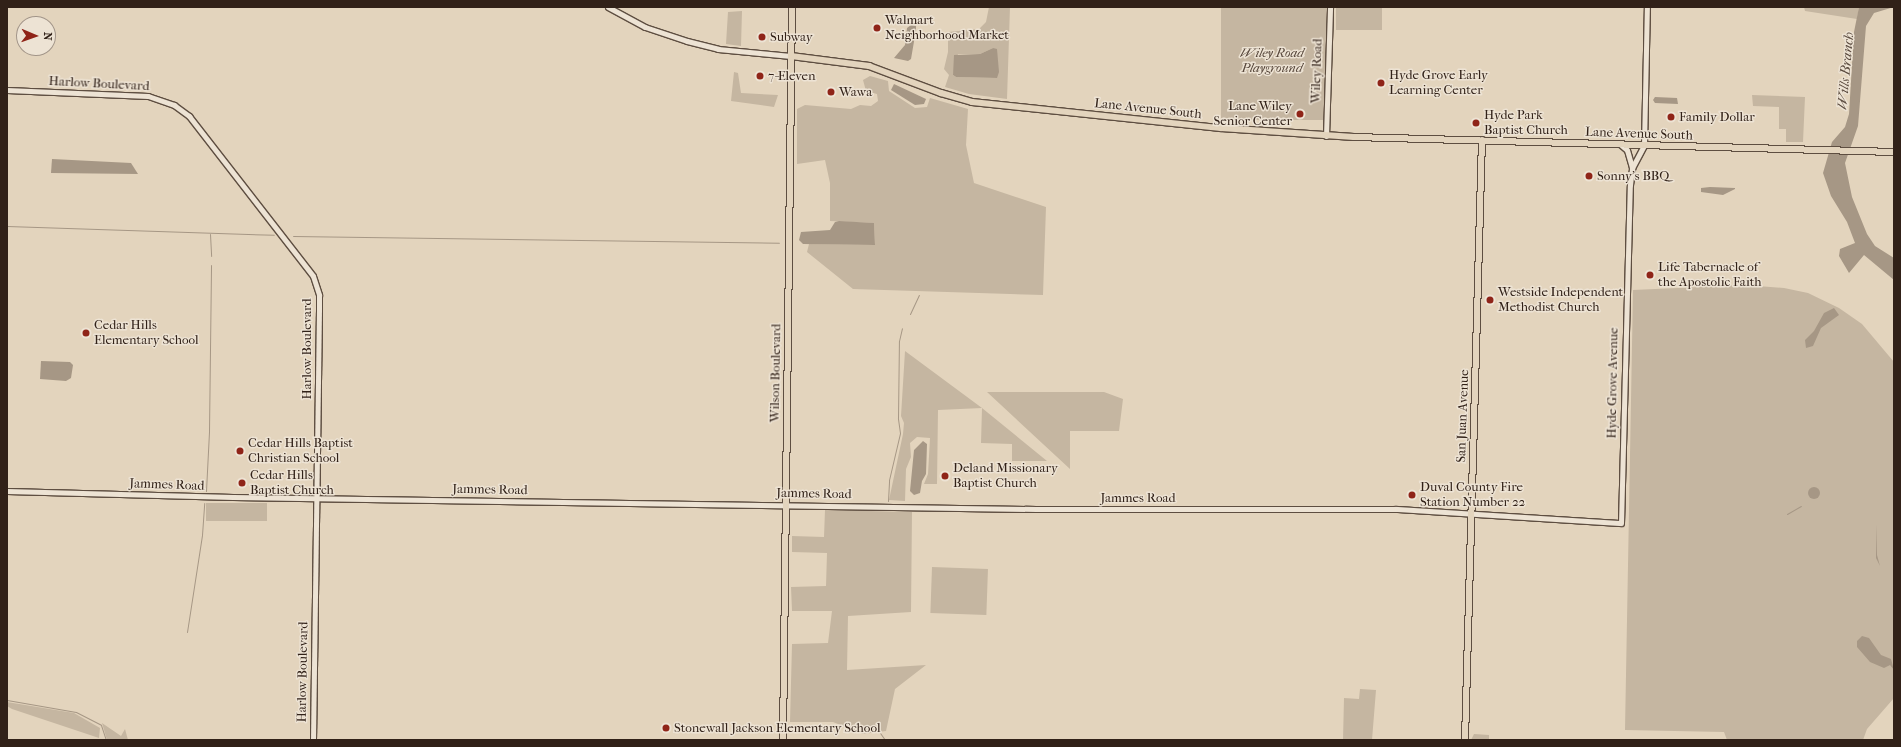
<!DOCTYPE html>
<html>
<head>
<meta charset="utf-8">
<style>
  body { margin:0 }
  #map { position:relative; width:1901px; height:747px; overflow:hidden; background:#e3d4bd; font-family:"IM FELL French Canon",serif }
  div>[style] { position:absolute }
  .green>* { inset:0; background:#c5b6a1; transform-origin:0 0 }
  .water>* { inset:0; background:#a69785 }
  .round { border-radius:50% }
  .stream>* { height:1px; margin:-0.5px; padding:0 0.5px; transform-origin:0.5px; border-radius:0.5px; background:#a69785 }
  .roads { filter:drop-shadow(1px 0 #5e4e41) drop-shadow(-1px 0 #5e4e41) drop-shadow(0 1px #5e4e41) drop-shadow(0 -1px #5e4e41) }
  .minor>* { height:5px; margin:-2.5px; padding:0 2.5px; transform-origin:2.5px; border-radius:2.5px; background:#ede3d4 }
  .major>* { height:6px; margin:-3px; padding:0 3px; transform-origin:3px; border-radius:3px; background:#e3d4bd }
  .dots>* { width:11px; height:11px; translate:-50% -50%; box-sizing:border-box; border:2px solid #ede3d4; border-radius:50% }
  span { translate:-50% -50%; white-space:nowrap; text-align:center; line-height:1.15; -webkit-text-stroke:3px #ede3d4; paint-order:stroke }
  .poi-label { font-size:13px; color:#312118 }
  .left { translate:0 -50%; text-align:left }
  .right { translate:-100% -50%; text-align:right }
  .park-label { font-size:13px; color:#56463a; font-style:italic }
  .street-label { font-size:13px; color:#312118 }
  .water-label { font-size:14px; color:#5a4a3e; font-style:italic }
  .frame { position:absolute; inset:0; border:8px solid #312118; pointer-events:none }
  .north { position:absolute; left:16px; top:16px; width:40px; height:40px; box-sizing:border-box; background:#ede3d4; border:1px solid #a29589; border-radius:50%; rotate:92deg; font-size:11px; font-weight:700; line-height:16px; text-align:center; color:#312118 }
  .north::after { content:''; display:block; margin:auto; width:14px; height:18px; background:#8f2418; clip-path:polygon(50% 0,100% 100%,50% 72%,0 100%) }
</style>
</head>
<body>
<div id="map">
  <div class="green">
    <div style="clip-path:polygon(evenodd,989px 7px,1010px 7px,1007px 99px,969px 94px,945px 87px,949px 75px,944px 69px,948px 52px,948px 32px,979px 29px,986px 22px,989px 7px,993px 48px,997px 78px,956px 77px,953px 75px,958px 54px,980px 54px,993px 48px)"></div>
    <div style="left:1221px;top:7px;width:106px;height:113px"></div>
    <div style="left:1336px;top:7px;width:46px;height:23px"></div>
    <div style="clip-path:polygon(1804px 7px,1859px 7px,1857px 19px,1805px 11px)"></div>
    <div style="clip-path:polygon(742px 11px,741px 46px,726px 44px,728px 12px)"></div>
    <div style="clip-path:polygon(734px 72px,738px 73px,741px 93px,778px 95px,774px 107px,731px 101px)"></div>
    <div style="clip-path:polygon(870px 76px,888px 81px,889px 91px,915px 108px,927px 107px,930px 98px,968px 109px,966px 145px,974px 183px,1046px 207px,1043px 295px,853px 289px,807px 252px,809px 244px,875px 245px,874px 223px,830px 221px,830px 183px,825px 160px,797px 164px,797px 109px,805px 105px,851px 109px,860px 105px,871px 106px,878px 101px,877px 94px,866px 91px,863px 80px)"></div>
    <div style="clip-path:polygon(1752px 95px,1805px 97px,1803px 142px,1786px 142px,1786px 129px,1779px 129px,1779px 107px,1753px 106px)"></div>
    <div style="clip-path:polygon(1744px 285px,1784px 288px,1808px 293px,1839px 308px,1862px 324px,1894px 362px,1894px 698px,1867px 729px,1863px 740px,1727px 740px,1724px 732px,1625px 730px,1633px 290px)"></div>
    <div style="clip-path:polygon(905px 351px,982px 408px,1047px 461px,1012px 461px,1012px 444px,981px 443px,982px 408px,938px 410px,937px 484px,924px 484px,928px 474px,930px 438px,917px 437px,910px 443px,911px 457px,906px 469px,905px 501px,889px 500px,903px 434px,904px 423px,901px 416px)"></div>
    <div style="clip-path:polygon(987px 392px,1104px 392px,1123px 399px,1119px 431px,1070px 431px,1070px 469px)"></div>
    <div style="left:206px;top:503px;width:61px;height:18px"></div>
    <div style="clip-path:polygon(825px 510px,912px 512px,911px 612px,848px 616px,847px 670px,926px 665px,895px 689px,886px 731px,863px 734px,833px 722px,790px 722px,792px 644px,828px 643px,832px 611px,792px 611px,791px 587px,826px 586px,827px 553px,792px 552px,792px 536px,824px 537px)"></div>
    <div style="left:932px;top:567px;width:56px;height:46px;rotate:2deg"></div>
    <div style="clip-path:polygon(1360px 689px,1376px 690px,1372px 740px,1343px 740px,1344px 698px,1359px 699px)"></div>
    <div style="clip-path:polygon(7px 702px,74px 713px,100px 728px,99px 738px,12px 709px,7px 706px)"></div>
    <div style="clip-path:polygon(102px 723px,121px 736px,125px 729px,128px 740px,107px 740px)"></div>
    <div style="clip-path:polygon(1474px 734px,1489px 735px,1489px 740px,1471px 740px)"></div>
  </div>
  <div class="water">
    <div style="clip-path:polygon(1859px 7px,1894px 7px,1874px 13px,1866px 26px,1858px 126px,1845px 163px,1852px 197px,1867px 234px,1875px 246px,1894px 258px,1894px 280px,1864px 255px,1849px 273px,1839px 256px,1840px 249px,1855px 243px,1847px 222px,1831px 196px,1823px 173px,1832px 142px,1845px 127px,1849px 114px,1854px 32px)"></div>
    <div style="clip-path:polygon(911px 25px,916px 26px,916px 30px,911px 59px,908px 61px,894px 58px,905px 45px,907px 28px)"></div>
    <div style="clip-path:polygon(993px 48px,997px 49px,999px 72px,997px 78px,956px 77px,953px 75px,954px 55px,980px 54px)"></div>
    <div style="clip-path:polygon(894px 84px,926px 99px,924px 104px,915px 105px,891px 90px)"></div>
    <div style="clip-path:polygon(1655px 97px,1677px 98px,1678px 104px,1655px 103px,1653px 100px)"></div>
    <div style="clip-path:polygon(52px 159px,131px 163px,138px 174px,51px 173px)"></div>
    <div style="clip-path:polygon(1710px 187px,1735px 188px,1735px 189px,1723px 195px,1701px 192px,1701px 188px)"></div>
    <div style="clip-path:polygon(839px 221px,874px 223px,875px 245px,803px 244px,799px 240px,801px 232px,830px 230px,835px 222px)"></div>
    <div style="clip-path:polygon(1834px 308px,1839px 315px,1821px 328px,1813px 346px,1806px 348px,1805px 340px,1814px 331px,1824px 313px)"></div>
    <div style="clip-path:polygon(41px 361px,70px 362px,73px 365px,71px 378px,66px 381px,40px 379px)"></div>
    <div style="clip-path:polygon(923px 441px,927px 444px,926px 474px,922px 481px,920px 493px,914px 495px,910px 491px,914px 450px)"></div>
    <div class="round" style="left:1808px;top:487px;width:12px;height:12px"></div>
    <div style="clip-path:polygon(1876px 524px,1877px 555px,1880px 566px,1876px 558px)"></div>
    <div style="clip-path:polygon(1862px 636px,1869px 638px,1881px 655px,1891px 659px,1894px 670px,1890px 665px,1884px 668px,1870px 662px,1857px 647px,1857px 641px)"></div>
  </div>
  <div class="stream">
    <div style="left:7px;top:226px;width:267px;rotate:1.9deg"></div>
    <div style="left:210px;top:234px;width:22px;rotate:87deg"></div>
    <div style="left:293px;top:236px;width:486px;rotate:0.8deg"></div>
    <div style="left:910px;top:314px;width:21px;rotate:-65deg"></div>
    <div style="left:206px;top:491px;width:60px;rotate:-87.1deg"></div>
    <div style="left:209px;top:431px;width:166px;rotate:-89.3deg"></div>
    <div style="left:888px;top:501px;width:21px;rotate:-87deg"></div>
    <div style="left:889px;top:480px;width:48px;rotate:-76.8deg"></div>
    <div style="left:900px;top:433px;width:15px;rotate:-98deg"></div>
    <div style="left:898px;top:418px;width:77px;rotate:-89.3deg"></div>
    <div style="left:899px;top:341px;width:13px;rotate:-77deg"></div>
    <div style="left:1787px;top:514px;width:16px;rotate:-30deg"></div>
    <div style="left:187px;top:632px;width:98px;rotate:-81.2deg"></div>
    <div style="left:202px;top:535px;width:32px;rotate:-86deg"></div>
    <div style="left:7px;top:700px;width:70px;rotate:9.9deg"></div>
    <div style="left:76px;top:712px;width:28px;rotate:27deg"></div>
    <div style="left:101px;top:725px;width:16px;rotate:72deg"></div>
    <div style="left:878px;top:730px;width:12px;rotate:55deg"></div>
  </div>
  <div class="roads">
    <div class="minor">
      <div style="left:608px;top:7px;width:42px;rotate:28.4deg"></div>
      <div style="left:645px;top:27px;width:44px;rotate:18.4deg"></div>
      <div style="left:687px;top:41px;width:32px;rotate:14deg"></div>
      <div style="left:718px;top:49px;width:73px;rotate:5.5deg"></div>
      <div style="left:7px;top:90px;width:141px;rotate:2.4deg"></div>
      <div style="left:148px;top:96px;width:28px;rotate:19deg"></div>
      <div style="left:174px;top:105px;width:19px;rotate:36deg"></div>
      <div style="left:189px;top:116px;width:202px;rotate:52.2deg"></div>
      <div style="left:313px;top:276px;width:20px;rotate:72deg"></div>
      <div style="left:319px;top:295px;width:15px;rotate:90deg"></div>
      <div style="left:319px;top:310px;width:430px;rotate:90.8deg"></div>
      <div style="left:1326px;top:136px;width:129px;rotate:-88.2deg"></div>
      <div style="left:1620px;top:144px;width:9px;rotate:41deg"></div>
      <div style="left:1627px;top:150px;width:19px;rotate:74deg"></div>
      <div style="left:7px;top:491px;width:226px;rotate:1.5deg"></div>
      <div style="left:233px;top:497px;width:803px;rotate:0.86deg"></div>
      <div style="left:1036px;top:509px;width:360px"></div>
      <div style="left:1396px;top:509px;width:225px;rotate:3.6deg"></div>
      <div style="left:1621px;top:523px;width:338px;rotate:-88.5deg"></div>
      <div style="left:1630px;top:185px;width:17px;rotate:-83deg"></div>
      <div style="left:1632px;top:168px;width:26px;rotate:-62deg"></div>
      <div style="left:1644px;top:145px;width:138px;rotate:-88.8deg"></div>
    </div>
    <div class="major">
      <div style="left:791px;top:56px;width:79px;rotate:7.3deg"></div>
      <div style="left:869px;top:66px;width:77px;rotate:20.6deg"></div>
      <div style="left:941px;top:93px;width:32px;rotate:16deg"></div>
      <div style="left:972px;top:102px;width:250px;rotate:6deg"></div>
      <div style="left:1221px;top:128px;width:133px;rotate:3.9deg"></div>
      <div style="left:1354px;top:137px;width:540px;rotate:1.59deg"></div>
      <div style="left:783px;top:740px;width:733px;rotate:-89.3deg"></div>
      <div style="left:1465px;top:740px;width:600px;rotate:-88.38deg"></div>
    </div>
  </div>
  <div class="dots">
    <div style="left:877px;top:28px;background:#8f2418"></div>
    <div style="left:762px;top:37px;background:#8f2418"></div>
    <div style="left:760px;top:76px;background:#8f2418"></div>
    <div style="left:1381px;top:83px;background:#8f2418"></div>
    <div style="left:831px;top:92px;background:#8f2418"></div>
    <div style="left:1300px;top:114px;background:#8f2418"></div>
    <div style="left:1671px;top:117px;background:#8f2418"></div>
    <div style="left:1476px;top:123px;background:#8f2418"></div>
    <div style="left:1589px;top:176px;background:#8f2418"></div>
    <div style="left:1650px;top:275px;background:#8f2418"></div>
    <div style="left:1490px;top:300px;background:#8f2418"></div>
    <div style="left:86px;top:333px;background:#8f2418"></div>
    <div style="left:240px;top:451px;background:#8f2418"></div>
    <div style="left:945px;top:476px;background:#8f2418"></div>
    <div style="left:242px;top:483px;background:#8f2418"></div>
    <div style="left:1412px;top:495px;background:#8f2418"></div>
    <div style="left:666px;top:728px;background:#8f2418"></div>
  </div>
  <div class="poi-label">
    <span class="left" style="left:885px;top:28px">Walmart<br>Neighborhood Market</span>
    <span class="left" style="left:770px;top:37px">Subway</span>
    <span class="left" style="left:768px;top:76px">7-Eleven</span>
    <span class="left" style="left:1389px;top:83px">Hyde Grove Early<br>Learning Center</span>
    <span class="left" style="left:839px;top:92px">Wawa</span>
    <span class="right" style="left:1292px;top:114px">Lane Wiley<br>Senior Center</span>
    <span class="left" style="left:1484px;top:123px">Hyde Park<br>Baptist Church</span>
    <span class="left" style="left:1679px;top:117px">Family Dollar</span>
    <span class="left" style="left:1597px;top:176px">Sonny's BBQ</span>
    <span class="left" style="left:1658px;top:275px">Life Tabernacle of<br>the Apostolic Faith</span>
    <span class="left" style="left:1498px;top:300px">Westside Independent<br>Methodist Church</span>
    <span class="left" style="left:94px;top:333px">Cedar Hills<br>Elementary School</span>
    <span class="left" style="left:248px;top:451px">Cedar Hills Baptist<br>Christian School</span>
    <span class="left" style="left:953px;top:476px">Deland Missionary<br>Baptist Church</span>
    <span class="left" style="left:250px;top:483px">Cedar Hills<br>Baptist Church</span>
    <span class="left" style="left:1420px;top:495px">Duval County Fire<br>Station Number 22</span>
    <span class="left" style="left:674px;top:728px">Stonewall Jackson Elementary School</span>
  </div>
  <div class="park-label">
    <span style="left:1272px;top:61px">Wiley Road<br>Playground</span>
  </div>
  <div class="street-label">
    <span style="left:1317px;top:71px;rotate:-88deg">Wiley Road</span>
    <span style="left:99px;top:84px;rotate:3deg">Harlow Boulevard</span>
    <span style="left:1148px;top:109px;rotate:6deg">Lane Avenue South</span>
    <span style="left:1639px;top:134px;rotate:2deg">Lane Avenue South</span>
    <span style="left:307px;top:349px;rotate:-90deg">Harlow Boulevard</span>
    <span style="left:776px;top:373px;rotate:-89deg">Wilson Boulevard</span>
    <span style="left:1613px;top:383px;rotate:-89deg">Hyde Grove Avenue</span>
    <span style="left:1463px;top:416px;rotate:-88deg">San Juan Avenue</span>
    <span style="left:167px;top:485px;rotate:2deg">Jammes Road</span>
    <span style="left:490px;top:490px;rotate:1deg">Jammes Road</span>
    <span style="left:814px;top:494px;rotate:1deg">Jammes Road</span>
    <span style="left:1138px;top:498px">Jammes Road</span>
    <span style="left:303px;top:672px;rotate:-89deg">Harlow Boulevard</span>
  </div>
  <div class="water-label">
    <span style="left:1846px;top:71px;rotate:-85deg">Wills Branch</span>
  </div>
  <div class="frame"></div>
  <div class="north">N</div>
</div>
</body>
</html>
